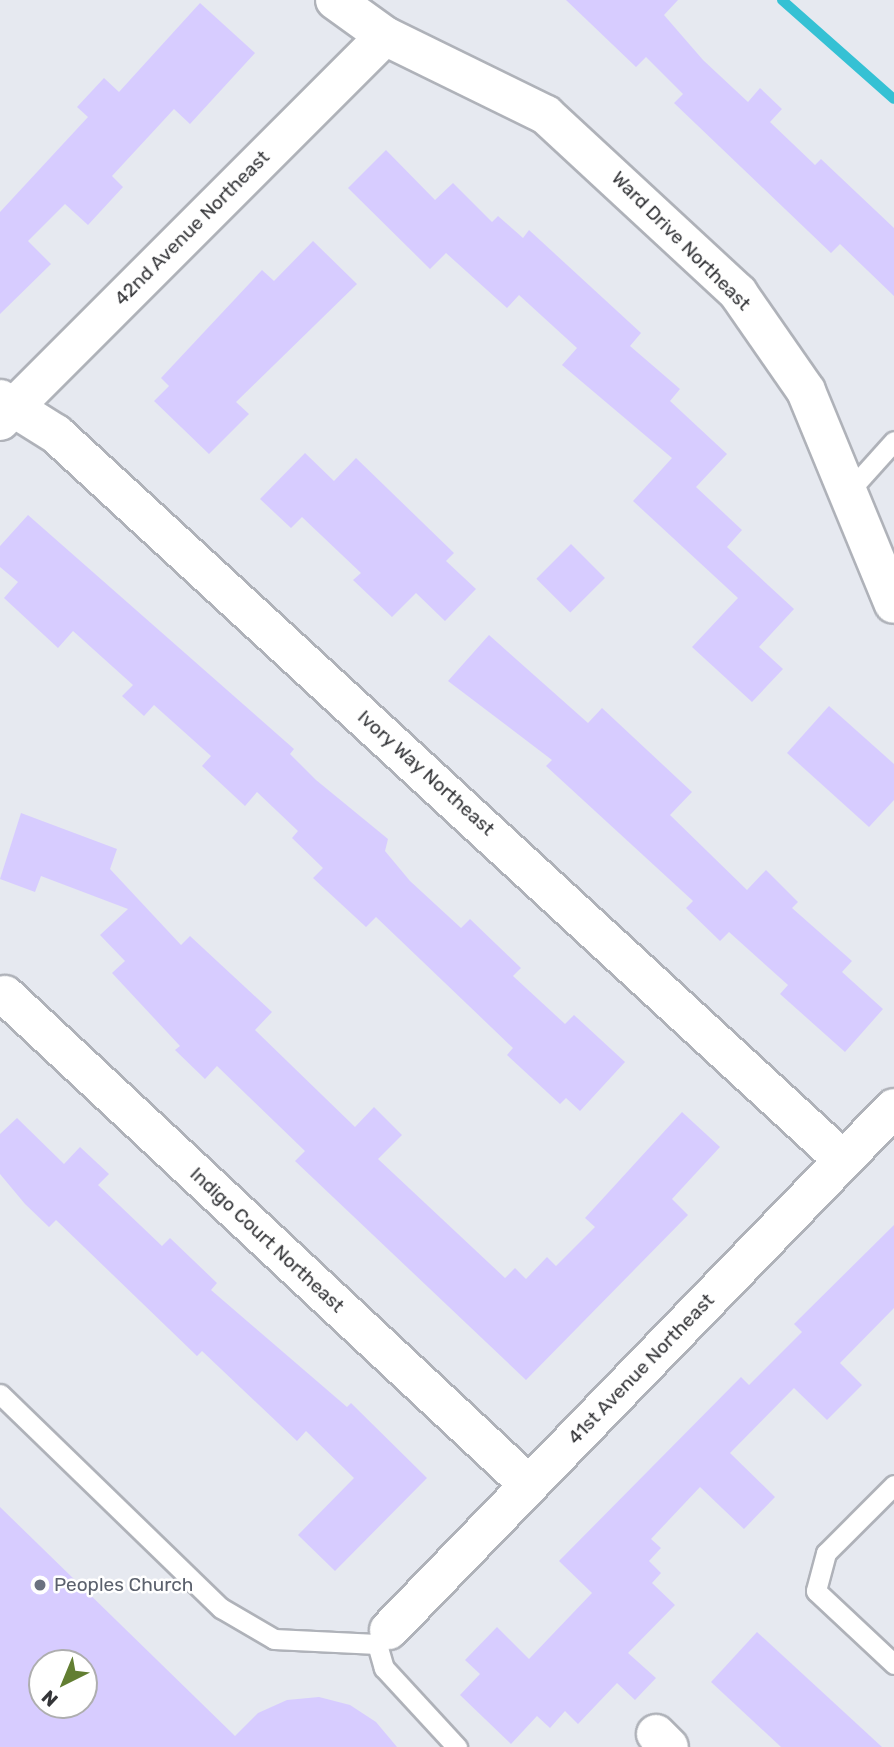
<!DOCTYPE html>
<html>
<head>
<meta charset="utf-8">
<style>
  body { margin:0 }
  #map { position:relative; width:894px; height:1747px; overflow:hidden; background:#e6e9f0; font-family:Rubik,sans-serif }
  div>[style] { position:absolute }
  .stream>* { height:10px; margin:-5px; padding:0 5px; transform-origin:5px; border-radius:5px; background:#35c1d4 }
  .building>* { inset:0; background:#d7ccff; transform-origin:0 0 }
  .roads { filter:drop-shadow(2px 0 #afb2b9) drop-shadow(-2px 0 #afb2b9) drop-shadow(0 2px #afb2b9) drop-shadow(0 -2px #afb2b9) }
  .service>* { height:19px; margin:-9.5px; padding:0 9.5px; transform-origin:9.5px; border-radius:9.5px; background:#fff }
  .minor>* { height:38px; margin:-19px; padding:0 19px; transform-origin:19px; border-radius:19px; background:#fff }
  .tertiary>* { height:38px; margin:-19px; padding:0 19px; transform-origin:19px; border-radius:19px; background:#fff }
  .dots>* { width:19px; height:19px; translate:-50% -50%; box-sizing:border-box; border:4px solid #fff; border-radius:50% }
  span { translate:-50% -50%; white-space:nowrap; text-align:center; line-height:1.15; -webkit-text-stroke:5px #fff; paint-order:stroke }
  .street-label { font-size:19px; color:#343538 }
  .worship-label { font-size:19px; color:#5b616d }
  .left { translate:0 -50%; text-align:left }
  .north { position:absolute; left:28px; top:1649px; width:70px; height:70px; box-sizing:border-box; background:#fff; border:2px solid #aeaeaf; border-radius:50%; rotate:223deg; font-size:19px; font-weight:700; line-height:28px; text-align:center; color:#343538 }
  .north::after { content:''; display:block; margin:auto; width:24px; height:32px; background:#627e32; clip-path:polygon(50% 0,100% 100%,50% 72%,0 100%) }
</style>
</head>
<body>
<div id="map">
  <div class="stream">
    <div style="left:782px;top:0;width:149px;rotate:41.5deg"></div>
  </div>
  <div class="building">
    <div style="clip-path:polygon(566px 0,678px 0,664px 15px,703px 60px,748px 102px,760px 88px,782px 109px,770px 122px,815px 165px,821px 159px,894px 228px,894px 296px,840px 244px,831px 253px,674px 103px,683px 94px,646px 57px,636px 67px)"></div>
    <div style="clip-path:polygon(200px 3px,255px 53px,190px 124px,174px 109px,112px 176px,123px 187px,88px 225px,65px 204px,28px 241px,51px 264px,0 314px,0 212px,88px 117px,77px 107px,104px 78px,119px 92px)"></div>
    <div style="clip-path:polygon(386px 150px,435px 200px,453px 183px,492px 222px,498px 216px,523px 238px,529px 230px,641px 333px,630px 346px,680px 389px,670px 401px,727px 454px,696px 487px,742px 530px,727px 547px,794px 609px,759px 647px,783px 669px,752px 702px,692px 647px,738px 598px,633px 501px,672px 458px,562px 365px,577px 348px,519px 295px,507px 308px,446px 253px,430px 269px,348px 188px)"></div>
    <div style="clip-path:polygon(313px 241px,357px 284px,236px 402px,249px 414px,209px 454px,154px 401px,169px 386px,161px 378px,262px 270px,274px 281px)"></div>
    <div style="clip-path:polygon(305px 453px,334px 481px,356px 458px,454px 553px,446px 561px,476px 589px,445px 621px,416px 593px,392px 617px,353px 580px,361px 573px,302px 517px,291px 528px,260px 499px)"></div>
    <div style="clip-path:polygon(28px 515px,294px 749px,290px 754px,316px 780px,388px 839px,385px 851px,410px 881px,461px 928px,470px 919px,521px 968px,513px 976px,565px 1024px,574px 1015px,625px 1062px,580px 1111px,566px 1098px,560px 1104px,507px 1055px,513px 1048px,376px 917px,366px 927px,313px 878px,323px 868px,292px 838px,298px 831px,257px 792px,245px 806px,202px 766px,211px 756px,154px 705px,144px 716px,122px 696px,133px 685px,73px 631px,58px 648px,4px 598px,18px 582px,0 567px,0 546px)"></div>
    <div style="left:571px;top:544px;width:48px;height:49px;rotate:45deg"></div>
    <div style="clip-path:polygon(489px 635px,588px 723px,602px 708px,692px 792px,670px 815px,747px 890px,766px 870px,798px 902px,792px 908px,852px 961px,842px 972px,883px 1009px,845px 1052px,780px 994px,788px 985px,729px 932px,720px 941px,686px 908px,693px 901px,546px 766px,552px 760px,448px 681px)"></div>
    <div style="clip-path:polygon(829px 706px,894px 764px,894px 800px,869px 827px,787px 753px)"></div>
    <div style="clip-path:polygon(21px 813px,117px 849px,110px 869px,181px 945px,190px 936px,272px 1012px,255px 1030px,355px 1127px,374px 1107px,402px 1135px,378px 1159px,505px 1278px,515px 1268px,526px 1279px,547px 1257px,556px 1266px,595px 1227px,585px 1218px,682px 1112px,720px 1147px,672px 1199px,688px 1215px,526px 1380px,295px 1161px,305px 1151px,217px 1066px,205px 1079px,175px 1050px,180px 1046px,112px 973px,125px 961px,100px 935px,128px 909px,41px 876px,35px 892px,0 879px)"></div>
    <div style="clip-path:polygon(17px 1118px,64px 1164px,80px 1147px,109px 1174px,98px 1185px,162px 1246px,170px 1238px,217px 1283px,211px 1290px,347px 1407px,351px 1403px,427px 1478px,335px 1571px,298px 1535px,354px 1478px,306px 1431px,297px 1441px,202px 1351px,197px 1356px,56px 1220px,49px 1227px,25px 1204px,0 1174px,0 1134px)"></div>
    <div style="clip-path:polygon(894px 1225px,894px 1308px,840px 1363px,862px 1385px,827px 1420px,794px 1388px,730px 1453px,775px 1497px,744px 1529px,700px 1487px,651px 1539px,661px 1548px,649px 1561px,661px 1573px,652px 1583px,675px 1605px,628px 1653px,656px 1678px,635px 1700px,617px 1683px,578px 1724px,565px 1711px,550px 1728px,537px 1716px,511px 1744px,460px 1695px,480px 1674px,465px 1660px,497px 1627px,529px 1659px,592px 1593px,559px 1561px,741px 1377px,749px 1385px,802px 1332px,794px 1324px)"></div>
    <div style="clip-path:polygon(evenodd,0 1507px,235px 1736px,258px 1713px,287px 1700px,319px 1697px,350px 1705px,376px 1722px,397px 1747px,0 1747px,0 1507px,42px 1663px,84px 1663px,84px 1705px,42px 1705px,42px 1663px)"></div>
    <div style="clip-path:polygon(757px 1632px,882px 1747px,781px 1747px,711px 1682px)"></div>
  </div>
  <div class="roads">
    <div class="service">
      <div style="left:849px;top:491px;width:67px;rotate:-48deg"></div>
      <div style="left:0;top:1394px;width:308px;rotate:44.1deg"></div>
      <div style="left:221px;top:1608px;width:61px;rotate:30.3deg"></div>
      <div style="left:274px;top:1639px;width:103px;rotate:2.8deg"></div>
      <div style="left:894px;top:1485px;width:96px;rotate:135deg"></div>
      <div style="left:826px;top:1553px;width:39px;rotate:105deg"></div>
      <div style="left:816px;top:1591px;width:107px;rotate:43.1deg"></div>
      <div style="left:386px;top:1634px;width:13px;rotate:132deg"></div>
      <div style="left:377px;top:1644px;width:25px;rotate:74deg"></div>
      <div style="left:384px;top:1668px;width:108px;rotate:47.3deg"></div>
    </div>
    <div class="minor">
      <div style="left:0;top:399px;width:66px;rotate:32deg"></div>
      <div style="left:56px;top:434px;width:1071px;rotate:42.69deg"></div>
      <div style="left:0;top:421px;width:544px;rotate:-45deg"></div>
      <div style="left:5px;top:995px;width:717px;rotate:43.08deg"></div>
      <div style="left:389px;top:1630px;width:726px;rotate:-45.95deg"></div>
      <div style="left:656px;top:1734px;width:18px;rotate:45deg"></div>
    </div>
    <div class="tertiary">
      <div style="left:335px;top:0;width:62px;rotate:35.8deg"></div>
      <div style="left:385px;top:36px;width:179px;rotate:26.1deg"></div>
      <div style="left:546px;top:115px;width:262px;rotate:42.8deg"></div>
      <div style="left:738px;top:293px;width:119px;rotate:55.2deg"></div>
      <div style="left:806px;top:391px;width:230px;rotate:67.6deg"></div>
    </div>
  </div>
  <div class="dots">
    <div style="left:40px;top:1585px;background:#6b7280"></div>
  </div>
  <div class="street-label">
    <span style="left:192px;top:228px;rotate:-45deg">42nd Avenue Northeast</span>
    <span style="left:681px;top:241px;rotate:45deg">Ward Drive Northeast</span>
    <span style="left:426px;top:773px;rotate:42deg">Ivory Way Northeast</span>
    <span style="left:267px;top:1240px;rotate:43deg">Indigo Court Northeast</span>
    <span style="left:641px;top:1369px;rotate:-46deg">41st Avenue Northeast</span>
  </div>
  <div class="worship-label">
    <span class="left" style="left:54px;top:1585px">Peoples Church</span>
  </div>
  <div class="north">N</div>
</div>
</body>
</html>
